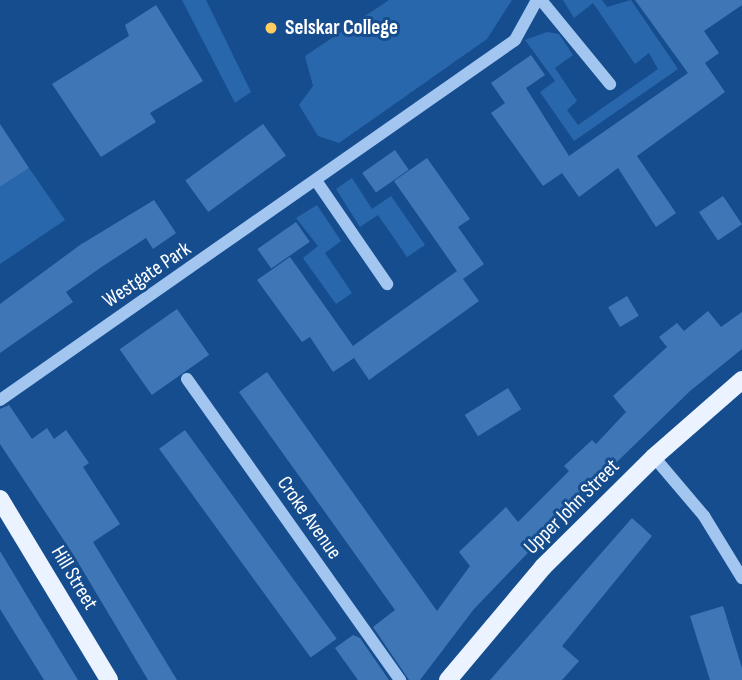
<!DOCTYPE html>
<html>
<head>
<meta charset="utf-8">
<style>
  body { margin:0 }
  #map { position:relative; width:742px; height:680px; overflow:hidden; background:#164d8e; font-family:"Sofia Sans Condensed",sans-serif }
  div>[style] { position:absolute }
  .green>* { inset:0; background:#2967ac }
  .building>* { inset:0; background:#3f77b6; transform-origin:0 0 }
  .minor>* { height:12px; margin:-6px; padding:0 6px; transform-origin:6px; border-radius:6px; background:#a2c6ef }
  .major>* { height:18px; margin:-9px; padding:0 9px; transform-origin:9px; border-radius:9px; background:#eaf3ff }
  .dots>* { width:19px; height:19px; translate:-50% -50%; box-sizing:border-box; border:4px solid #164d8e; border-radius:50% }
  span { translate:-50% -50%; white-space:nowrap; text-align:center; line-height:1.15; -webkit-text-stroke:6px #164d8e; paint-order:stroke }
  .poi-label { font-size:21px; color:#fff; font-weight:700 }
  .left { translate:0 -50%; text-align:left }
  .street-label { font-size:21px; color:#fff }
</style>
</head>
<body>
<div id="map">
  <div class="green">
    <div style="clip-path:polygon(182px 0,206px 0,251px 92px,235px 103px)"></div>
    <div style="clip-path:polygon(389px 0,512px 0,487px 39px,339px 143px,318px 136px,299px 105px,313px 86px,305px 56px)"></div>
    <div style="clip-path:polygon(563px 0,602px 0,607px 7px,631px 0,678px 69px,574px 141px,540px 92px,555px 81px,525px 40px,547px 32px,559px 34px,573px 55px,555px 68px,577px 101px,567px 110px,578px 125px,658px 69px,649px 53px,635px 64px,593px 3px,574px 18px)"></div>
    <div style="clip-path:polygon(29px 168px,65px 220px,0 264px,0 187px)"></div>
    <div style="clip-path:polygon(352px 178px,372px 209px,391px 196px,425px 245px,407px 257px,378px 215px,360px 227px,336px 189px)"></div>
    <div style="clip-path:polygon(317px 205px,341px 241px,325px 253px,352px 293px,336px 304px,303px 258px,318px 246px,296px 218px)"></div>
  </div>
  <div class="building">
    <div style="clip-path:polygon(635px 0,742px 0,742px 5px,704px 31px,719px 53px,705px 63px,725px 92px,637px 156px,676px 213px,656px 227px,618px 168px,579px 197px,562px 173px,543px 186px,491px 113px,505px 103px,491px 83px,531px 55px,545px 75px,526px 88px,569px 156px,688px 73px)"></div>
    <div style="clip-path:polygon(156px 5px,203px 81px,150px 113px,156px 122px,101px 157px,52px 84px,129px 36px,125px 25px)"></div>
    <div style="clip-path:polygon(0 124px,29px 168px,0 187px)"></div>
    <div style="left:263px;top:124px;width:39px;height:96px;rotate:54deg"></div>
    <div style="left:395px;top:150px;width:24px;height:40px;rotate:55deg"></div>
    <div style="clip-path:polygon(427px 158px,470px 219px,458px 227px,484px 264px,463px 279px,479px 301px,369px 380px,354px 358px,333px 372px,310px 337px,302px 342px,257px 280px,290px 257px,353px 346px,386px 322px,457px 271px,394px 181px)"></div>
    <div style="left:723px;top:196px;width:34px;height:29px;rotate:56deg"></div>
    <div style="clip-path:polygon(154px 200px,176px 233px,153px 249px,146px 238px,103px 266px,66px 292px,73px 302px,0 353px,0 304px,80px 245px)"></div>
    <div style="left:296px;top:222px;width:24px;height:47px;rotate:55deg"></div>
    <div style="left:627px;top:296px;width:23px;height:22px;rotate:59deg"></div>
    <div style="left:177px;top:309px;width:56px;height:70px;rotate:55deg"></div>
    <div style="clip-path:polygon(708px 311px,721px 327px,742px 312px,742px 349px,690px 391px,588px 490px,474px 609px,420px 680px,409px 680px,373px 627px,395px 610px,239px 392px,267px 372px,437px 611px,470px 566px,459px 552px,506px 507px,518px 522px,569px 471px,564px 466px,592px 440px,596px 444px,626px 412px,613px 396px,667px 347px,659px 337px,677px 323px,684px 331px)"></div>
    <div style="left:508px;top:388px;width:25px;height:51px;rotate:58deg"></div>
    <div style="clip-path:polygon(9px 405px,32px 439px,47px 428px,54px 439px,66px 430px,89px 463px,83px 467px,120px 524px,93px 542px,177px 680px,148px 680px,73px 554px,0 444px,0 409px)"></div>
    <div style="left:185px;top:430px;width:258px;height:32px;rotate:54deg"></div>
    <div style="clip-path:polygon(632px 518px,652px 536px,562px 646px,579px 661px,562px 680px,490px 680px)"></div>
    <div style="clip-path:polygon(0 551px,30px 601px,78px 680px,44px 680px,0 609px)"></div>
    <div style="clip-path:polygon(723px 606px,742px 668px,742px 680px,710px 680px,690px 616px)"></div>
    <div style="clip-path:polygon(353px 635px,360px 638px,389px 680px,358px 680px,335px 648px)"></div>
  </div>
  <div class="minor">
    <div style="left:541px;top:0;width:109px;rotate:50.6deg"></div>
    <div style="left:317px;top:182px;width:124px;rotate:55.5deg"></div>
    <div style="left:187px;top:379px;width:369px;rotate:54.7deg"></div>
    <div style="left:0;top:400px;width:628px;rotate:-34.95deg"></div>
    <div style="left:515px;top:40px;width:46px;rotate:-61.2deg"></div>
    <div style="left:654px;top:457px;width:77px;rotate:49.7deg"></div>
    <div style="left:704px;top:516px;width:73px;rotate:58.5deg"></div>
  </div>
  <div class="major">
    <div style="left:0;top:499px;width:211px;rotate:58.9deg"></div>
    <div style="left:448px;top:680px;width:148px;rotate:-49.9deg"></div>
    <div style="left:543px;top:567px;width:156px;rotate:-44.7deg"></div>
    <div style="left:654px;top:457px;width:117px;rotate:-41.2deg"></div>
  </div>
  <div class="dots">
    <div style="left:271px;top:28px;background:#ffce60"></div>
  </div>
  <div class="poi-label">
    <span class="left" style="left:285px;top:28px">Selskar College</span>
  </div>
  <div class="street-label">
    <span style="left:147px;top:275px;rotate:-34deg">Westgate Park</span>
    <span style="left:572px;top:507px;rotate:-45deg">Upper John Street</span>
    <span style="left:309px;top:518px;rotate:55deg">Croke Avenue</span>
    <span style="left:74px;top:578px;rotate:59deg">Hill Street</span>
  </div>
</div>
</body>
</html>
